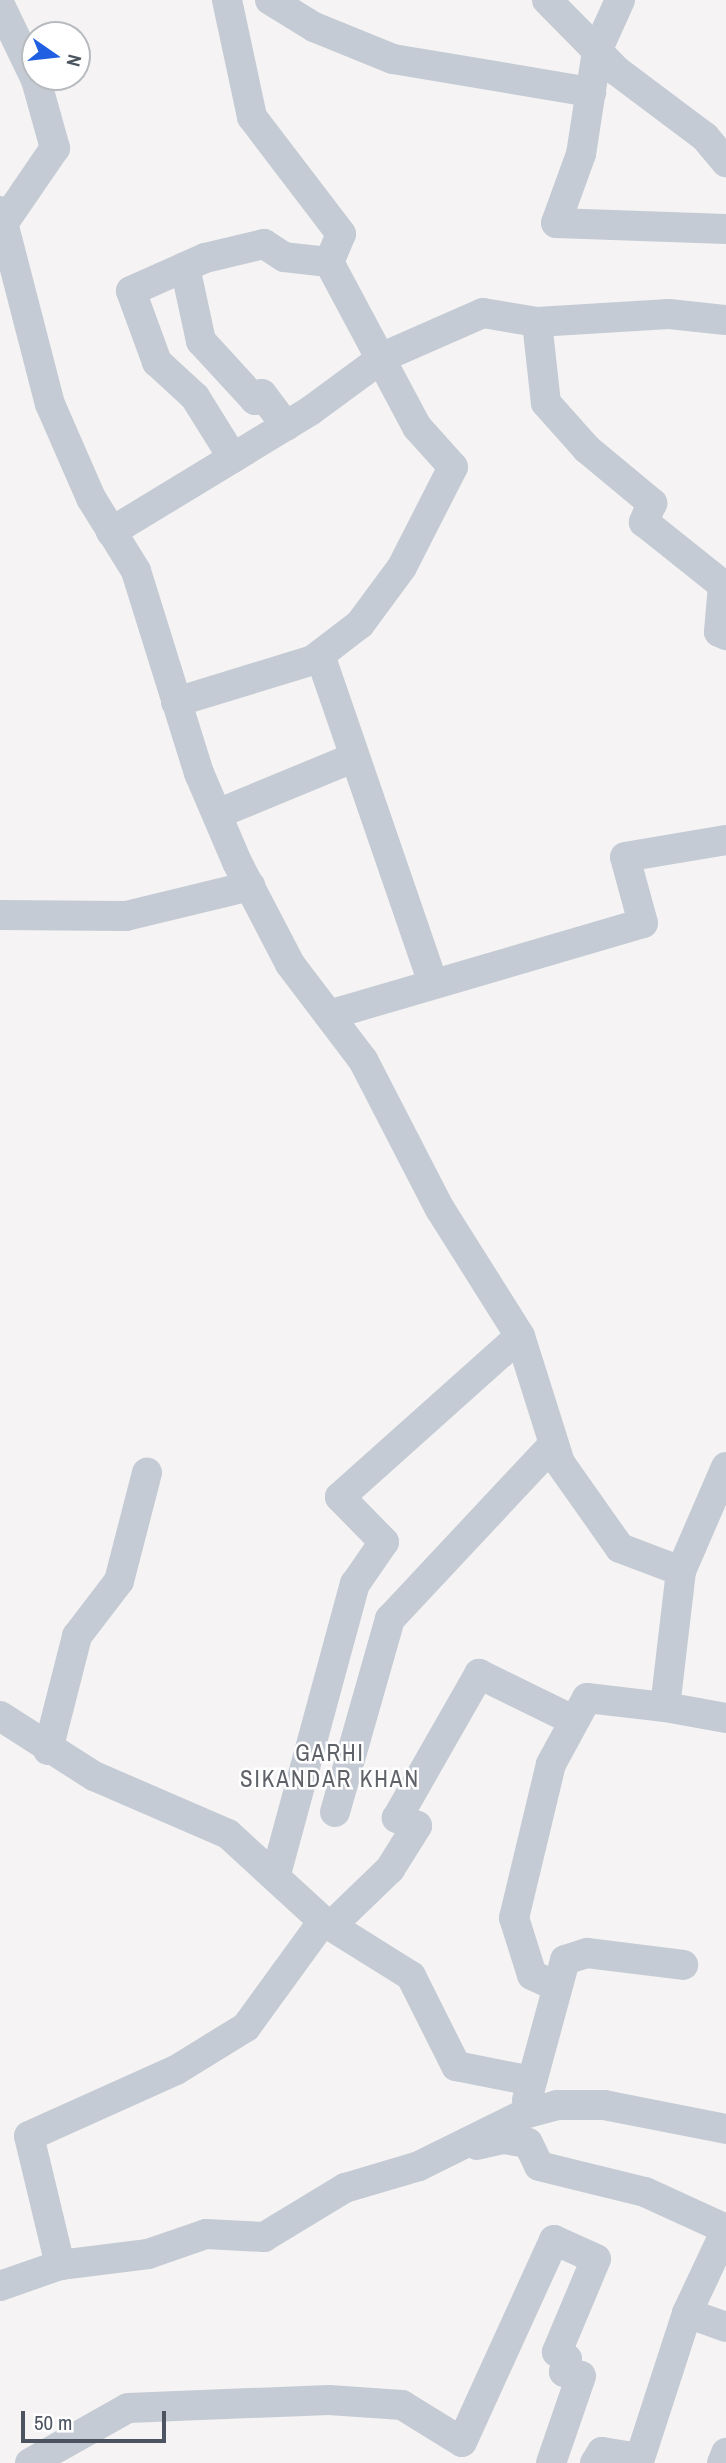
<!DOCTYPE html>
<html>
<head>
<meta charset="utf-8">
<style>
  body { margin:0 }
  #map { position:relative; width:726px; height:2463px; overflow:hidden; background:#f5f3f3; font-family:"Archivo Narrow",sans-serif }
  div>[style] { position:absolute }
  .minor>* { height:30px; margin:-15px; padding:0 15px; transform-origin:15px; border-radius:15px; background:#c4cbd4 }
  span { translate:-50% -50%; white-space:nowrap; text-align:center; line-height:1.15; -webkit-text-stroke:5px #fff; paint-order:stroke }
  .neighbourhood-label { font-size:23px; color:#5f6268; letter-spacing:2px }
  .north { position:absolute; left:21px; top:21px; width:70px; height:70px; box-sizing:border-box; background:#fff; border:2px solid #b7bbbf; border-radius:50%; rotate:104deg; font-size:19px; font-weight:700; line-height:28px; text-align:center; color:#4b5460 }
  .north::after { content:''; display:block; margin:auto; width:24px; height:32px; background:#205fe2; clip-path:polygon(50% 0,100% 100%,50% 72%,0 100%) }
  .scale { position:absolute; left:21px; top:2411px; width:145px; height:32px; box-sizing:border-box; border:4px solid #4b5460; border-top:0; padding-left:9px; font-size:21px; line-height:24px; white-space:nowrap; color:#4b5460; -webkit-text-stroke:5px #fff; paint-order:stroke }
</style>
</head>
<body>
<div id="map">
  <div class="minor">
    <div style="left:227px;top:0;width:120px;rotate:77.9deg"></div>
    <div style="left:252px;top:117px;width:147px;rotate:52.7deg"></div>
    <div style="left:341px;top:234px;width:30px;rotate:113deg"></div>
    <div style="left:270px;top:0;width:52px;rotate:31.5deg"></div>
    <div style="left:314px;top:27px;width:85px;rotate:22.1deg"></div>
    <div style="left:393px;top:59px;width:201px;rotate:9.5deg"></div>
    <div style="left:547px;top:0;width:100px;rotate:45.4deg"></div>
    <div style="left:617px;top:71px;width:110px;rotate:36.9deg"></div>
    <div style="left:705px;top:137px;width:33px;rotate:50deg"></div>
    <div style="left:620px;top:0;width:56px;rotate:114.3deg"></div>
    <div style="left:597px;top:51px;width:104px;rotate:98.8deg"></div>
    <div style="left:581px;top:154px;width:73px;rotate:109.9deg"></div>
    <div style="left:556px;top:223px;width:170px;rotate:2deg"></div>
    <div style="left:0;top:5px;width:83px;rotate:64.4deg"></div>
    <div style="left:36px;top:80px;width:71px;rotate:74.4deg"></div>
    <div style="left:55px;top:148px;width:88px;rotate:124.4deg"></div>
    <div style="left:0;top:211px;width:199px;rotate:75.5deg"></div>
    <div style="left:50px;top:404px;width:103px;rotate:66.4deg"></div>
    <div style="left:91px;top:498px;width:86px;rotate:58.3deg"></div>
    <div style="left:136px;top:571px;width:212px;rotate:72.7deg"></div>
    <div style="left:199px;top:773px;width:97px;rotate:66.9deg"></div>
    <div style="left:237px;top:862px;width:115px;rotate:62.5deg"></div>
    <div style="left:290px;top:964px;width:121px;rotate:52.8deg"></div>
    <div style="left:363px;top:1060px;width:168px;rotate:62.7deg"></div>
    <div style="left:440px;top:1209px;width:150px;rotate:57.8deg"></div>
    <div style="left:520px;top:1336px;width:133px;rotate:72.5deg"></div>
    <div style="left:560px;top:1463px;width:104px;rotate:54.8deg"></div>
    <div style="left:620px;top:1548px;width:65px;rotate:20.7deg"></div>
    <div style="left:185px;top:267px;width:76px;rotate:77.8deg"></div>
    <div style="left:201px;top:341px;width:80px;rotate:47.5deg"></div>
    <div style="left:255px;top:400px;width:9px;rotate:-41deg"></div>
    <div style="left:262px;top:394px;width:40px;rotate:53deg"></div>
    <div style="left:537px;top:322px;width:81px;rotate:83.7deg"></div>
    <div style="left:546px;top:403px;width:62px;rotate:48.3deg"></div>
    <div style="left:587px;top:449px;width:85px;rotate:39.7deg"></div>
    <div style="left:652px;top:503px;width:21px;rotate:113deg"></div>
    <div style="left:644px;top:522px;width:101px;rotate:38.6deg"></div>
    <div style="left:723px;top:585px;width:47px;rotate:94.9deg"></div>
    <div style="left:719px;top:632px;width:8px;rotate:23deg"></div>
    <div style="left:111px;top:532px;width:233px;rotate:-31.3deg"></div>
    <div style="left:310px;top:411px;width:93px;rotate:-36.3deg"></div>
    <div style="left:385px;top:356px;width:107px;rotate:-23.7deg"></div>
    <div style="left:483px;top:313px;width:55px;rotate:9.5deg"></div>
    <div style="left:537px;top:322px;width:132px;rotate:-3.5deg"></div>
    <div style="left:669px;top:314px;width:57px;rotate:6deg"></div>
    <div style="left:320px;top:655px;width:347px;rotate:71deg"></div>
    <div style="left:176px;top:702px;width:143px;rotate:-17deg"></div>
    <div style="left:313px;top:660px;width:59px;rotate:-37.5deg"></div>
    <div style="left:360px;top:624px;width:71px;rotate:-53.6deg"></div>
    <div style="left:402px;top:567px;width:112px;rotate:-63deg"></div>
    <div style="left:453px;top:467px;width:54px;rotate:-132deg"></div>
    <div style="left:417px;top:427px;width:187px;rotate:-118.1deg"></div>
    <div style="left:329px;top:262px;width:45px;rotate:-173.7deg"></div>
    <div style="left:284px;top:257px;width:24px;rotate:-147deg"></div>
    <div style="left:264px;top:244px;width:61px;rotate:166.7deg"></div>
    <div style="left:205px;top:258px;width:81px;rotate:156deg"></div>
    <div style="left:131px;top:291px;width:76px;rotate:69.9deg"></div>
    <div style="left:157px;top:362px;width:52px;rotate:42.6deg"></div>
    <div style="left:195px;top:397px;width:72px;rotate:58.1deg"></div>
    <div style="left:217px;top:814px;width:149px;rotate:-22.4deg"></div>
    <div style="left:0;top:915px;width:126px;rotate:0.5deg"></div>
    <div style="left:126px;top:916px;width:128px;rotate:-13.6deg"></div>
    <div style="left:329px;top:1015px;width:327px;rotate:-16.3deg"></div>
    <div style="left:643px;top:923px;width:68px;rotate:-105.3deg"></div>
    <div style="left:625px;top:857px;width:102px;rotate:-9.6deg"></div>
    <div style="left:726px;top:1467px;width:113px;rotate:113.4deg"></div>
    <div style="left:681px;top:1571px;width:137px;rotate:96.7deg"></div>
    <div style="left:665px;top:1707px;width:62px;rotate:10.2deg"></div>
    <div style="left:0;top:1716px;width:112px;rotate:32.6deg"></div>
    <div style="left:94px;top:1776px;width:146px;rotate:23.4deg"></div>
    <div style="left:228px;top:1834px;width:129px;rotate:42.5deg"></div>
    <div style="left:323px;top:1921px;width:131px;rotate:126deg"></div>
    <div style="left:246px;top:2027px;width:82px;rotate:148.4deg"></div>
    <div style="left:176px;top:2070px;width:161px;rotate:155.8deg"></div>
    <div style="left:29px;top:2136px;width:133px;rotate:76.5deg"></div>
    <div style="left:48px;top:1750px;width:118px;rotate:-75.7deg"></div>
    <div style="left:77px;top:1636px;width:69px;rotate:-52.6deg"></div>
    <div style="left:119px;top:1581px;width:112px;rotate:-75.5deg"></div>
    <div style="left:335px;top:1812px;width:201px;rotate:-74.1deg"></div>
    <div style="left:390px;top:1619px;width:238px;rotate:-46.9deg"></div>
    <div style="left:276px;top:1874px;width:301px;rotate:-74.8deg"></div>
    <div style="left:355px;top:1584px;width:51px;rotate:-55.4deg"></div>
    <div style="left:384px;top:1542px;width:63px;rotate:-134.4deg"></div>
    <div style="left:340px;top:1497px;width:241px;rotate:-41.8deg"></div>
    <div style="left:323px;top:1921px;width:104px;rotate:32deg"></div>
    <div style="left:411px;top:1976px;width:101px;rotate:63.4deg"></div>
    <div style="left:456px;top:2066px;width:77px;rotate:11.2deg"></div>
    <div style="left:331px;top:1926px;width:82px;rotate:-44deg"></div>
    <div style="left:390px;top:1869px;width:51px;rotate:-57.9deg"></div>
    <div style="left:417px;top:1826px;width:22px;rotate:-158deg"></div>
    <div style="left:397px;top:1818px;width:166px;rotate:-60.3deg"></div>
    <div style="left:479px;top:1674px;width:105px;rotate:26.1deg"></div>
    <div style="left:554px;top:1985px;width:24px;rotate:-156deg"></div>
    <div style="left:532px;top:1975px;width:60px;rotate:-107.5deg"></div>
    <div style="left:514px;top:1918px;width:158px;rotate:-76.5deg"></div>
    <div style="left:551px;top:1764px;width:75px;rotate:-61.4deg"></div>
    <div style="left:587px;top:1698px;width:79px;rotate:6.6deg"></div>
    <div style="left:527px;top:2100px;width:145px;rotate:-74.8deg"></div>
    <div style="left:565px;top:1960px;width:23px;rotate:-18deg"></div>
    <div style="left:587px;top:1953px;width:97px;rotate:7.1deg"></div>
    <div style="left:477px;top:2145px;width:27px;rotate:-13deg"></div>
    <div style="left:503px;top:2139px;width:25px;rotate:9deg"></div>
    <div style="left:528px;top:2143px;width:25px;rotate:64deg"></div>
    <div style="left:539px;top:2166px;width:109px;rotate:13.8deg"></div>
    <div style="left:645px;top:2192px;width:89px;rotate:24.6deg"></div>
    <div style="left:0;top:2286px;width:64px;rotate:-19.3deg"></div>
    <div style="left:60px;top:2265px;width:89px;rotate:-7.1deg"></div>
    <div style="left:148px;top:2254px;width:61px;rotate:-19deg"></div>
    <div style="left:206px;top:2234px;width:58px;rotate:3deg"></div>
    <div style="left:264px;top:2237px;width:95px;rotate:-31.2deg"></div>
    <div style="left:345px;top:2188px;width:77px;rotate:-16.6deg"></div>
    <div style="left:419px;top:2166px;width:117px;rotate:-26.3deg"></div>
    <div style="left:524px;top:2114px;width:34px;rotate:-15deg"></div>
    <div style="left:557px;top:2105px;width:47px"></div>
    <div style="left:604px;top:2105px;width:124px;rotate:11.1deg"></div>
    <div style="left:687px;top:2313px;width:41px;rotate:19.7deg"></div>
    <div style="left:30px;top:2463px;width:112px;rotate:-29.3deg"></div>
    <div style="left:128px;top:2408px;width:201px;rotate:-2.3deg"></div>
    <div style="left:329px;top:2400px;width:73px;rotate:3.9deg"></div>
    <div style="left:402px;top:2405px;width:70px;rotate:31.7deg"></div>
    <div style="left:462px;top:2442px;width:222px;rotate:-65.5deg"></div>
    <div style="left:554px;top:2240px;width:46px;rotate:24.3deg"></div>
    <div style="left:596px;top:2259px;width:101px;rotate:112.8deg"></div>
    <div style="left:557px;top:2352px;width:12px;rotate:35deg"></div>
    <div style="left:567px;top:2359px;width:13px;rotate:103deg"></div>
    <div style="left:564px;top:2372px;width:17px;rotate:13deg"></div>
    <div style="left:581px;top:2376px;width:92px;rotate:109deg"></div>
    <div style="left:595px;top:2463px;width:13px;rotate:-58deg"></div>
    <div style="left:602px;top:2452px;width:38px;rotate:9deg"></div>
    <div style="left:640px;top:2458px;width:152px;rotate:-72deg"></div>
    <div style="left:687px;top:2313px;width:92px;rotate:-64.8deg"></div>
    <div style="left:722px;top:2463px;width:11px;rotate:-68deg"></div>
  </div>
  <div class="neighbourhood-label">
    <span style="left:330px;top:1766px">GARHI<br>SIKANDAR KHAN</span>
  </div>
  <div class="north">N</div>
  <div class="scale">50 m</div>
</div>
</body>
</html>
